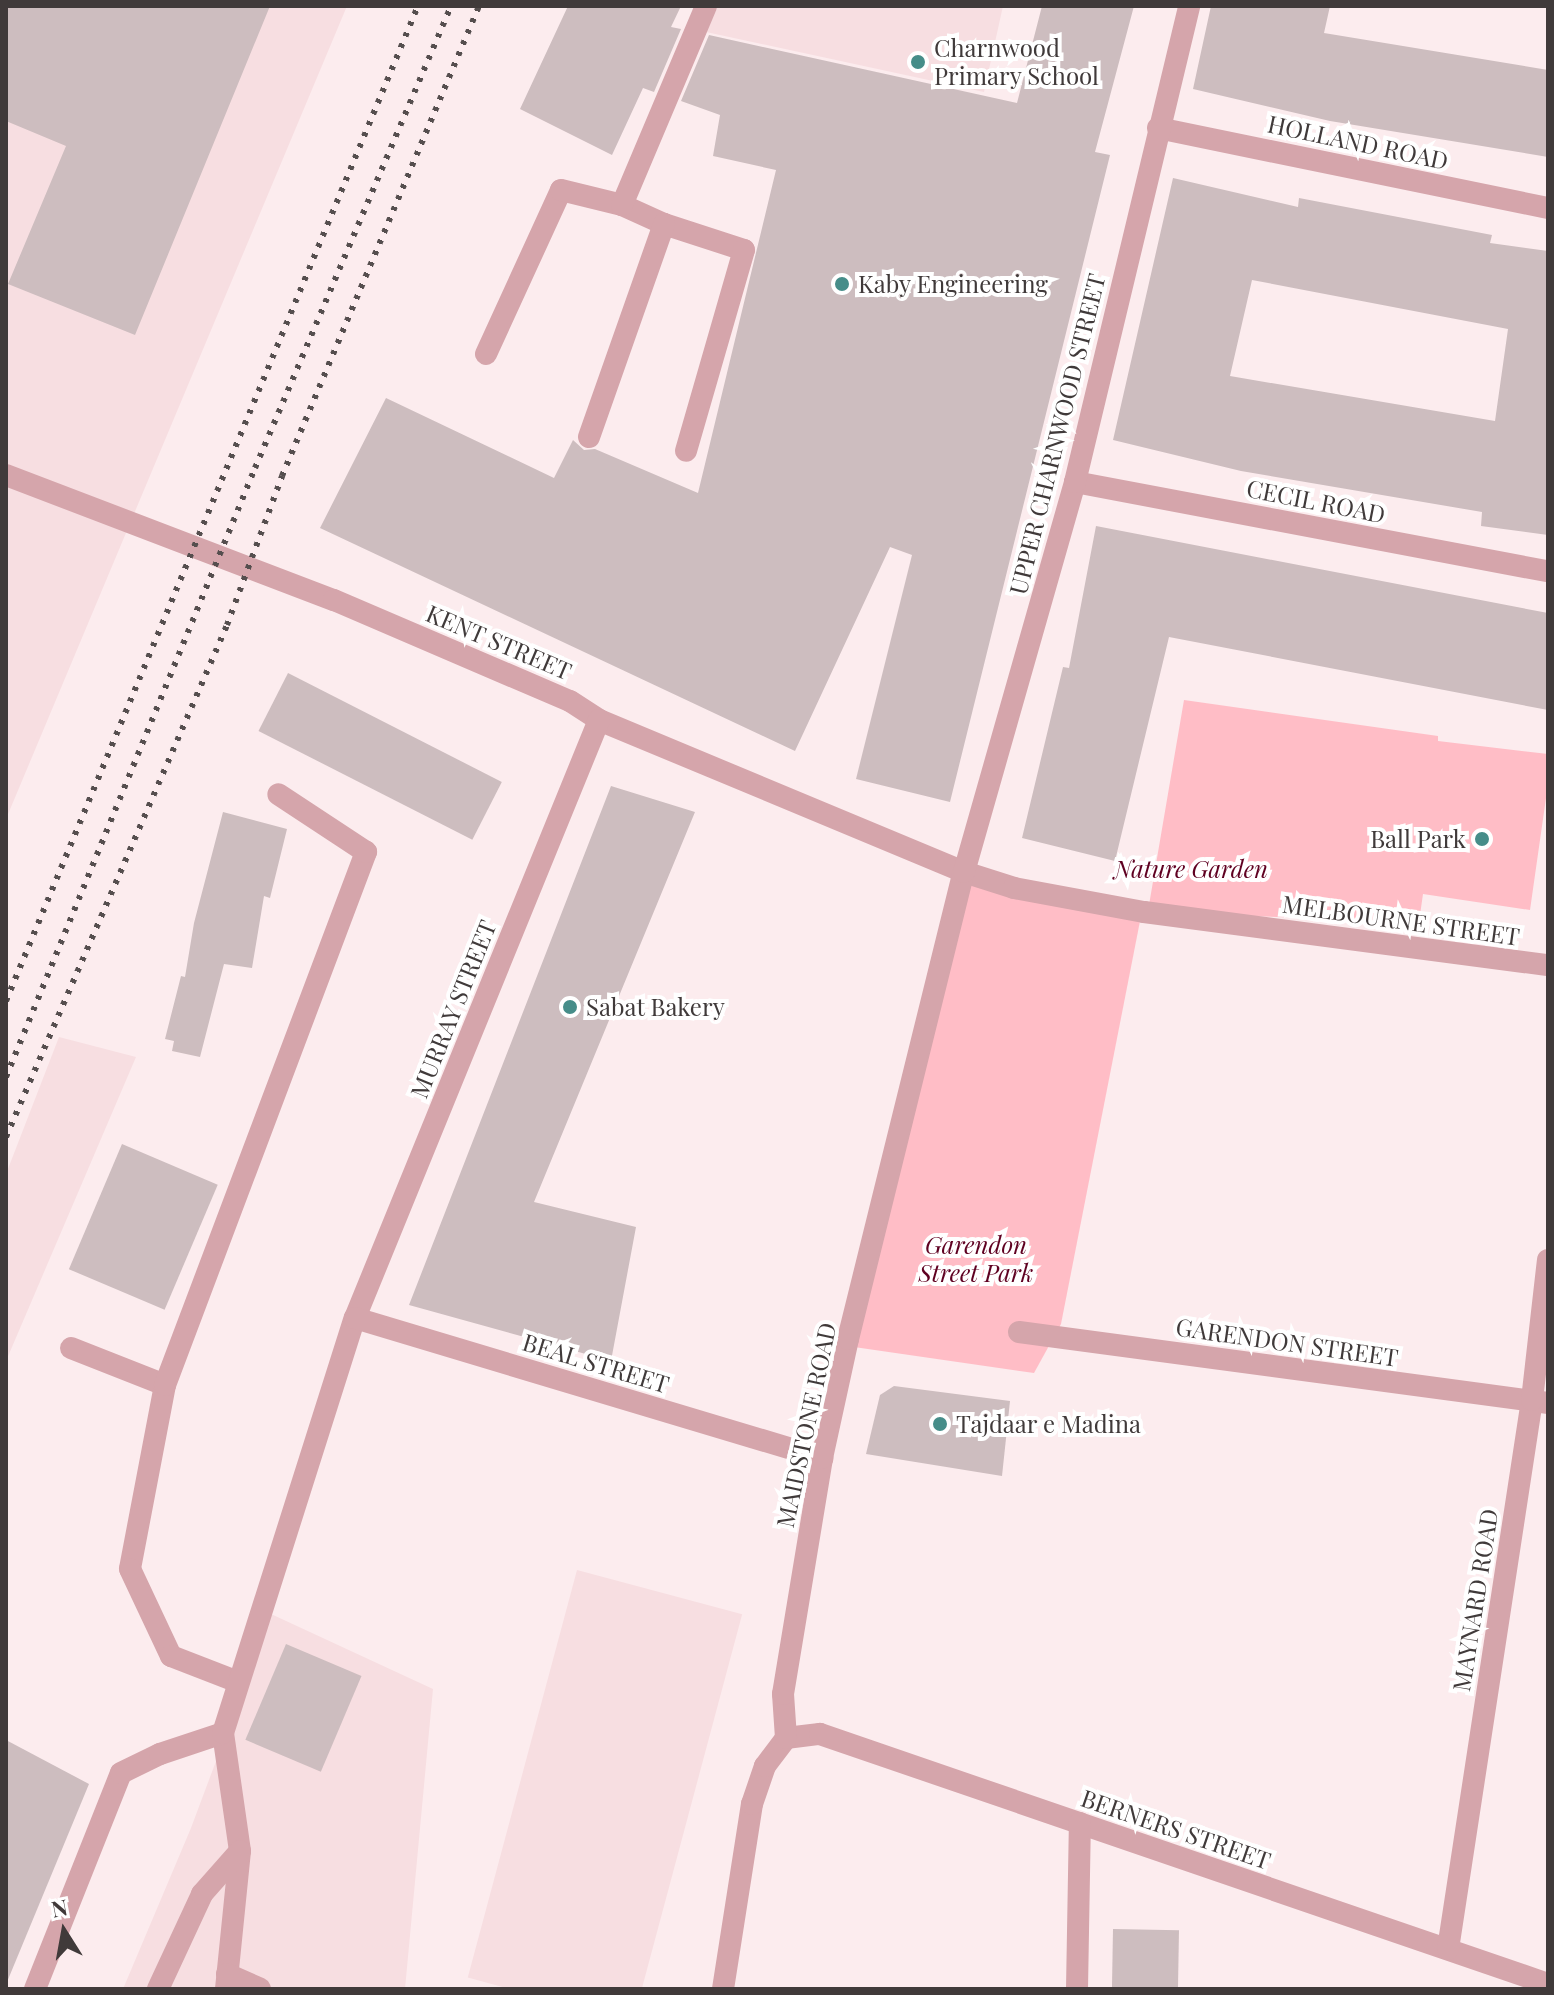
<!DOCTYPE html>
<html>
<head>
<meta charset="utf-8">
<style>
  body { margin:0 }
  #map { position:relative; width:1554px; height:1995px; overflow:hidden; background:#fcecee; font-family:"Playfair Display",serif }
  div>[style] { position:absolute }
  .built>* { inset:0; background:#f7dee1; transform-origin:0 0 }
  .green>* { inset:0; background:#ffbdc6 }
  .building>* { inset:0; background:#cdbdbf; transform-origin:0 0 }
  .service>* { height:22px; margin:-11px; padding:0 11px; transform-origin:11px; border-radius:11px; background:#d5a5ab }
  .minor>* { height:22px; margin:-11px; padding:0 11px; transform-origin:11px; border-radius:11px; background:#d5a5ab }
  .rail>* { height:6px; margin-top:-3px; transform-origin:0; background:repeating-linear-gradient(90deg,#554e4e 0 4px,transparent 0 12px) }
  .dots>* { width:22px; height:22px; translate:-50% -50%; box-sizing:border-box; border:4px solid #fff; border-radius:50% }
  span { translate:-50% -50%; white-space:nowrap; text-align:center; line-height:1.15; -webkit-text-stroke:8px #fff; paint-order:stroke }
  .poi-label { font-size:24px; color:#403a3a }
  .left { translate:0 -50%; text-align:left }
  .right { translate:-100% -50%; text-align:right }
  .street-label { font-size:24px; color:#403a3a }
  .park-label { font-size:24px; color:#5f0021; font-style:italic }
  .frame { position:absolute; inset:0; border:8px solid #403a3a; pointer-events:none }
  .north { position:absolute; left:24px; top:1891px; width:80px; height:80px; -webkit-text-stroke:6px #fff; paint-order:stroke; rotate:349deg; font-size:22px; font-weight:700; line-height:32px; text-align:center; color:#403a3a }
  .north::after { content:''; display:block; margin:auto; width:28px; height:36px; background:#403a3a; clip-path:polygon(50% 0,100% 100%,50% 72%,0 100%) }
</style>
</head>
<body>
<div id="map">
  <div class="built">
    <div style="clip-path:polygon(6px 6px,347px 6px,6px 819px)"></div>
    <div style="clip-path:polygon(718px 6px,1003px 6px,984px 92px,706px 32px)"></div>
    <div style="clip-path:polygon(59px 1037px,136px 1057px,6px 1361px,6px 1174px)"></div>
    <div style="left:577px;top:1570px;width:171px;height:422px;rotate:15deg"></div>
    <div style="clip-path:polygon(271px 1614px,433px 1689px,405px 1989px,123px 1989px,191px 1828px)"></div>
  </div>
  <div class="green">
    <div style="clip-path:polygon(1184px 700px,1438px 736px,1438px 741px,1548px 754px,1548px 784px,1530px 910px,1423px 894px,1419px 922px,1220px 915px,1149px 905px)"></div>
    <div style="clip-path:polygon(968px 877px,1141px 916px,1061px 1324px,1034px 1373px,854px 1347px)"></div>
  </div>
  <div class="building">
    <div style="clip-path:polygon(6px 6px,270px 6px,135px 335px,8px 284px,66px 146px,6px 121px)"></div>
    <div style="clip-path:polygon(568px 6px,681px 6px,671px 27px,681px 29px,654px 92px,643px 88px,612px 155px,520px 109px)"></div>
    <div style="clip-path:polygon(1042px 6px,1134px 6px,1095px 152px,1110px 155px,950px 802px,856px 779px,912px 555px,890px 547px,795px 751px,320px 528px,386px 398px,554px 478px,573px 440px,584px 450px,595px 449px,698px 493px,776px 170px,713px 156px,720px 115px,681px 101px,709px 35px,1017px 103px)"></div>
    <div style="clip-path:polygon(1211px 6px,1330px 6px,1324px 33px,1548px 70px,1548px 157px,1330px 121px,1193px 89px)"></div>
    <div style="clip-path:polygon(evenodd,1173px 178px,1298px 207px,1299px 198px,1492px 235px,1490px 243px,1548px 251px,1548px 535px,1481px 526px,1482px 512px,1241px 471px,1113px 440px,1173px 178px,1252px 280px,1508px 329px,1495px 421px,1230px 376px,1252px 280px)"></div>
    <div style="clip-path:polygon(1096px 526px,1548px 613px,1548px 710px,1169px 637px,1115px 861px,1022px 838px,1063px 667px,1069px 668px)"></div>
    <div style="left:288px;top:673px;width:240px;height:65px;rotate:27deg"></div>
    <div style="clip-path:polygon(611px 786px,695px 812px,534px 1202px,636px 1227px,611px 1361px,409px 1305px)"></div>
    <div style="clip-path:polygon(223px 812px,287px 829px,270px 898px,264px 896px,252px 968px,224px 964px,200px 1057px,172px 1051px,174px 1041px,165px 1039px,181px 976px,185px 977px,194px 923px)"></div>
    <div style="left:122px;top:1144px;width:104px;height:136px;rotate:23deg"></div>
    <div style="clip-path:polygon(894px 1386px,1010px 1401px,1002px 1476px,866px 1454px,880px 1395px)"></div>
    <div style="left:286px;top:1644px;width:82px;height:104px;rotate:23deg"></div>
    <div style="clip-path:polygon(6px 1740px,89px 1784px,7px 1982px,6px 1982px)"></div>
    <div style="left:1113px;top:1929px;width:66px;height:60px;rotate:1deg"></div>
  </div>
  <div class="service">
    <div style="left:622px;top:205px;width:46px;rotate:24.3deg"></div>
    <div style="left:664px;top:224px;width:84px;rotate:18deg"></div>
    <div style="left:744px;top:250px;width:209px;rotate:106.1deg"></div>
    <div style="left:486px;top:354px;width:180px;rotate:-65.4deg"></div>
    <div style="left:561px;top:190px;width:63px;rotate:13.8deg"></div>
    <div style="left:622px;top:205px;width:216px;rotate:-67.1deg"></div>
    <div style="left:589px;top:437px;width:226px;rotate:-70.6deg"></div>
    <div style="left:71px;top:1348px;width:101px;rotate:21.5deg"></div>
    <div style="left:165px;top:1385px;width:187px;rotate:100.8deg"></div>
    <div style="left:130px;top:1569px;width:96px;rotate:64.8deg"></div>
    <div style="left:171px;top:1656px;width:72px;rotate:21.2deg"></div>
    <div style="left:165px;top:1385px;width:570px;rotate:-69.34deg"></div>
    <div style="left:366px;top:852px;width:105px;rotate:-146.6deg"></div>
    <div style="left:223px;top:1733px;width:119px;rotate:81.8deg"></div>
    <div style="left:240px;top:1851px;width:139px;rotate:95.8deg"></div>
    <div style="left:227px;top:1974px;width:36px;rotate:24deg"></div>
    <div style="left:35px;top:1989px;width:232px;rotate:-68.3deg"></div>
    <div style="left:121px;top:1773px;width:43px;rotate:-26deg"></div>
    <div style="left:160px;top:1754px;width:66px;rotate:-18.4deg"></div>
    <div style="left:223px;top:1733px;width:435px;rotate:-72.4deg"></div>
    <div style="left:158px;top:1989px;width:105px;rotate:-65.1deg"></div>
    <div style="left:202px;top:1894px;width:57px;rotate:-48.5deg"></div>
  </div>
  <div class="minor">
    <div style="left:1158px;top:128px;width:398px;rotate:11.6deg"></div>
    <div style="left:6px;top:475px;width:351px;rotate:20.9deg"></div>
    <div style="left:334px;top:600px;width:257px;rotate:23.2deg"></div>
    <div style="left:570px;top:701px;width:35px;rotate:33deg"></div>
    <div style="left:599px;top:720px;width:395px;rotate:22.6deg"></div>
    <div style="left:964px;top:872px;width:52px;rotate:17.7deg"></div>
    <div style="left:1014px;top:888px;width:132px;rotate:10.5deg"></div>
    <div style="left:1144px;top:912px;width:407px;rotate:7.5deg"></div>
    <div style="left:1075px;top:482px;width:481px;rotate:10.7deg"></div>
    <div style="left:599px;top:720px;width:646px;rotate:112.2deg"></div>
    <div style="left:355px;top:1318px;width:488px;rotate:16.7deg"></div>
    <div style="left:1019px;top:1332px;width:534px;rotate:7.64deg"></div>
    <div style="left:786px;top:1738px;width:34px;rotate:-7deg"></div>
    <div style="left:820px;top:1734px;width:770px;rotate:18.95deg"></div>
    <div style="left:1448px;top:1949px;width:555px;rotate:-81.3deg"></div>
    <div style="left:1532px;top:1400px;width:141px;rotate:-83.5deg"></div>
    <div style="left:723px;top:1989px;width:187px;rotate:-81.1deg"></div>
    <div style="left:752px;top:1804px;width:40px;rotate:-71.1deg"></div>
    <div style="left:765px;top:1766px;width:35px;rotate:-53deg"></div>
    <div style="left:786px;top:1738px;width:44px;rotate:-93.9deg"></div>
    <div style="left:783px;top:1694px;width:239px;rotate:-80.6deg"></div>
    <div style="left:822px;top:1458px;width:122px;rotate:-77.7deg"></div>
    <div style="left:848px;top:1339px;width:481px;rotate:-76.1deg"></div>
    <div style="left:964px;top:872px;width:405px;rotate:-74.1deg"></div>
    <div style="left:1075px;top:482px;width:489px;rotate:-76.5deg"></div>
    <div style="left:1077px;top:1989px;width:166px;rotate:-89deg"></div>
  </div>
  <div class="rail">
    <div style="left:6px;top:1001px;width:1077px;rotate:-67.51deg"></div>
    <div style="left:6px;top:1077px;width:658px;rotate:-67.76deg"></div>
    <div style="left:255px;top:468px;width:502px;rotate:-67.01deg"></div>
    <div style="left:6px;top:1137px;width:558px;rotate:-66.65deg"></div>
    <div style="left:227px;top:625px;width:159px;rotate:-69.7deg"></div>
    <div style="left:282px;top:476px;width:510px;rotate:-67.26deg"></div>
  </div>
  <div class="dots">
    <div style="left:918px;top:62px;background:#468d89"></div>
    <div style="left:842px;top:284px;background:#468d89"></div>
    <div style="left:1482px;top:839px;background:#468d89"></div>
    <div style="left:570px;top:1007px;background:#468d89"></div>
    <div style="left:940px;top:1424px;background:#468d89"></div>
  </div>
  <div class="poi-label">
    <span class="left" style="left:934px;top:62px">Charnwood<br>Primary School</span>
    <span class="left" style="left:858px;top:284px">Kaby Engineering</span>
    <span class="right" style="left:1466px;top:839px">Ball Park</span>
    <span class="left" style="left:586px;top:1007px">Sabat Bakery</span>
    <span class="left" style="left:956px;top:1424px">Tajdaar e Madina</span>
  </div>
  <div class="street-label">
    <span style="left:1358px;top:142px;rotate:12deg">HOLLAND ROAD</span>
    <span style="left:1057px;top:434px;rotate:-76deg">UPPER CHARNWOOD STREET</span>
    <span style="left:1316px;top:501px;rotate:11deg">CECIL ROAD</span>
    <span style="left:499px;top:642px;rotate:23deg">KENT STREET</span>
    <span style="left:1401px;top:920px;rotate:8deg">MELBOURNE STREET</span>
    <span style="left:453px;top:1009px;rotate:-68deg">MURRAY STREET</span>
    <span style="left:1287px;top:1342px;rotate:8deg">GARENDON STREET</span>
    <span style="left:596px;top:1363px;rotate:17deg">BEAL STREET</span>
    <span style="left:806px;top:1425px;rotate:-78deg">MAIDSTONE ROAD</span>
    <span style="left:1475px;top:1600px;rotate:-81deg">MAYNARD ROAD</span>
    <span style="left:1176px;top:1829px;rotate:19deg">BERNERS STREET</span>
  </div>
  <div class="park-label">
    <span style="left:1191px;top:869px">Nature Garden</span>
    <span style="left:976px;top:1259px">Garendon<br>Street Park</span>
  </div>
  <div class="frame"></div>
  <div class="north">N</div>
</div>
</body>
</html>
